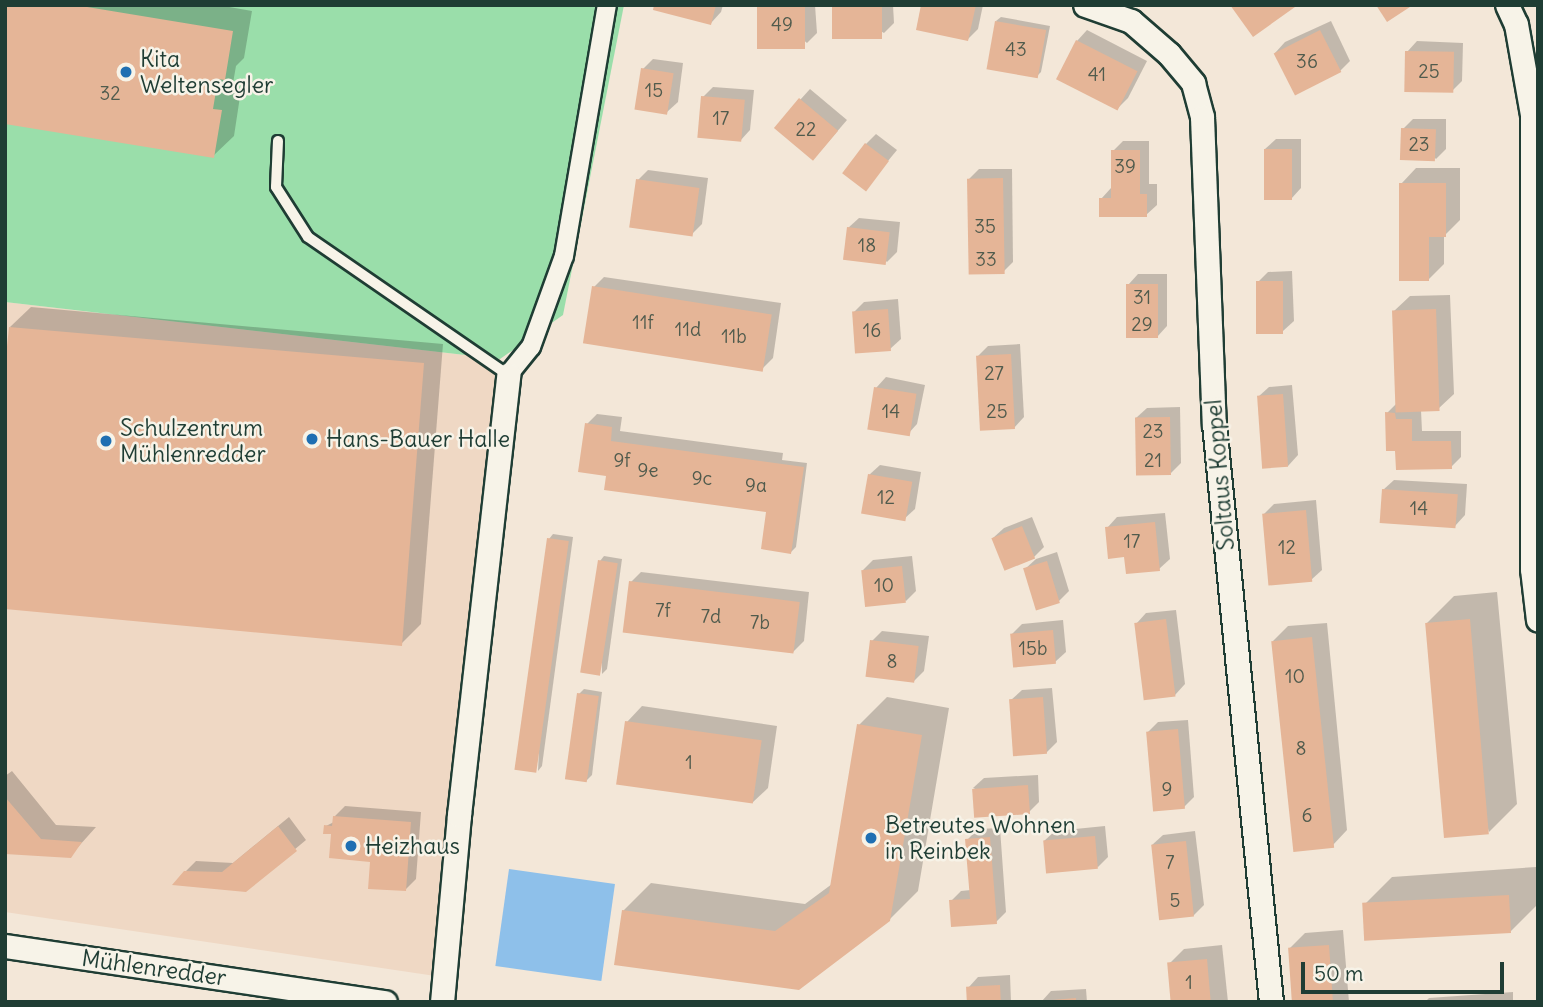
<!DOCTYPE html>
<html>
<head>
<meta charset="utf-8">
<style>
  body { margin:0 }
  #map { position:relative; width:1543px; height:1007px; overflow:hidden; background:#f3e7d8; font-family:Delius,sans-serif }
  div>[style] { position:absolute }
  .built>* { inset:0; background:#efd8c4 }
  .green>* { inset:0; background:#9adeaa }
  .water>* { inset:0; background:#8ec0ea; transform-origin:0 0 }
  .shadow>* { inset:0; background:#0003 }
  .building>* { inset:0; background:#e5b597; transform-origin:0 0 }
  .roads { filter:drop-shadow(2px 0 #1f3d34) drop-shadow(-2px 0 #1f3d34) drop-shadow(0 2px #1f3d34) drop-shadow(0 -2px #1f3d34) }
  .service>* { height:10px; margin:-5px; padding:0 5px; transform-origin:5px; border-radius:5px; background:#f7f3e8 }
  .pedestrian>* { height:18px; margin:-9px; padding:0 9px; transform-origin:9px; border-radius:9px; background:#f7f3e8 }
  .minor>* { height:23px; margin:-11.5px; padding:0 11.5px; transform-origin:11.5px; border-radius:11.5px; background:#f7f3e8 }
  .dots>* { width:19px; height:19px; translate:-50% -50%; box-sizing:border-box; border:4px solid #f7f3e8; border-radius:50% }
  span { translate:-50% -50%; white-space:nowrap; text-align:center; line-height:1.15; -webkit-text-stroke:5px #f7f3e8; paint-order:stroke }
  .number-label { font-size:19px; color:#505b4d }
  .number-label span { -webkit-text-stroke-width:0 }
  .poi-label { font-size:23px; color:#1f3d34 }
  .left { translate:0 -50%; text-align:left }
  .street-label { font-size:23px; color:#1f3d34 }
  .frame { position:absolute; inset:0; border:7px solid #1f3d34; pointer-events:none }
  .scale { position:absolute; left:1301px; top:962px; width:203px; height:32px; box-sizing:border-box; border:4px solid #1f3d34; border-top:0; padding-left:9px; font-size:21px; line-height:24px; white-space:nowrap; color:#1f3d34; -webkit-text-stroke:5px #f7f3e8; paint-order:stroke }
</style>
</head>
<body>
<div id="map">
  <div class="built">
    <div style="clip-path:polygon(5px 302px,500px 359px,508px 375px,442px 977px,5px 912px)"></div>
  </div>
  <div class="green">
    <div style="clip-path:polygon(5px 5px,624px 5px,563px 315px,500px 359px,5px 302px)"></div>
  </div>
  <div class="water">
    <div style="left:509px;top:869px;width:107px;height:98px;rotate:8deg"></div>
  </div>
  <div class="shadow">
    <div style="clip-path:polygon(5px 5px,218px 5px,252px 11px,244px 58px,236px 66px,232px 89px,241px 90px,234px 136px,213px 156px)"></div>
    <div style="clip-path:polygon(656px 5px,723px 5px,721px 12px,711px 23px)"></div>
    <div style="clip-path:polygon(759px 5px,815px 5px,817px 33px,807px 43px)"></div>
    <div style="clip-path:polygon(834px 5px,893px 5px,894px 23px,884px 33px)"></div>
    <div style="clip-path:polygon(923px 5px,983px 5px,978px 29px,968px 39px)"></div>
    <div style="clip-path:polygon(1001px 17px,1050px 26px,1041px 72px,1036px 77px,996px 21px)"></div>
    <div style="clip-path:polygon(1331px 21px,1350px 61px,1340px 71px,1275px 53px,1285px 42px)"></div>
    <div style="clip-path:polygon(1087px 30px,1147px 61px,1128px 98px,1118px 108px,1077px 41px)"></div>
    <div style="clip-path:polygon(1417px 41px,1463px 43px,1462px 81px,1452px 91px,1407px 52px)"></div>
    <div style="clip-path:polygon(653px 59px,683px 63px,678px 102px,667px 112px,643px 69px)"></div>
    <div style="clip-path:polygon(713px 87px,754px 90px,750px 130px,740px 141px,703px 97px)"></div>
    <div style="clip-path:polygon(810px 89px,847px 120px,823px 148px,800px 100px)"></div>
    <div style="clip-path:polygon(1413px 119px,1446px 119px,1446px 149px,1436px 159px,1403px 129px)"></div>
    <div style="clip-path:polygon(876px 134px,897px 150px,865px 189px,866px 144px)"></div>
    <div style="clip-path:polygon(1276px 139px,1301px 139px,1301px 188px,1291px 199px,1265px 149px)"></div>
    <div style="clip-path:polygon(1123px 141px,1149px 141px,1149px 184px,1157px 184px,1157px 205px,1146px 215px,1101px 199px,1111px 188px,1113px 151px)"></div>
    <div style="clip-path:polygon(1416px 168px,1460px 168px,1460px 220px,1444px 236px,1444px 264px,1428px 280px,1401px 184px)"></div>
    <div style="clip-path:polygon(979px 169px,1012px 169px,1013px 262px,1003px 272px,968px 180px)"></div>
    <div style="clip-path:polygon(648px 170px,708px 178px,702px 224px,691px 235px,638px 180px)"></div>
    <div style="clip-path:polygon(859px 218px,900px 222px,897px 252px,887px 262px,848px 228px)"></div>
    <div style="clip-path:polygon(1292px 271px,1294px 321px,1283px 331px,1258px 282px,1268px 272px)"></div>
    <div style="clip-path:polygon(1138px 274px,1167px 274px,1167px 326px,1157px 337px,1128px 285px)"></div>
    <div style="clip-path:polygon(604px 277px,781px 303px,773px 358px,763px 368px,594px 287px)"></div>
    <div style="clip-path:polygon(1450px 295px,1454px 394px,1438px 409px,1421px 410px,1422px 431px,1461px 431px,1461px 457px,1451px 467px,1397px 449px,1387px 413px,1397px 403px,1394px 311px,1410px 296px)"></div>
    <div style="clip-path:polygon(898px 299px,901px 339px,890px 349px,854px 312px,864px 302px)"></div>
    <div style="clip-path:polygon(31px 307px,443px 344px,421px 624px,401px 644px,10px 327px)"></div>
    <div style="clip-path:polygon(1020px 344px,1024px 417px,1014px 428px,978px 356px,988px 346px)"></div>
    <div style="clip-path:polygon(886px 377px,925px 385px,917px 424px,907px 435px,876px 388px)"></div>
    <div style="clip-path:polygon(1292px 385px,1298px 455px,1288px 466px,1258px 397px,1269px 387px)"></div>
    <div style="clip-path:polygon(1180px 407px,1181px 463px,1171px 473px,1136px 418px,1147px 408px)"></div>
    <div style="clip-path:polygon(597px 414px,622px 417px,620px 431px,783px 453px,782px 460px,807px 463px,796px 547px,791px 552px,768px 511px,608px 474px,587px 424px)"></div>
    <div style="clip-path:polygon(880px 465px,921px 472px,915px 509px,904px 519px,869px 475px)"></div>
    <div style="clip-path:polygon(1394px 480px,1467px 484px,1465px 515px,1455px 526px,1383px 490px)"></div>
    <div style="clip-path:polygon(1316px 500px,1322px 570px,1311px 580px,1264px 514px,1274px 504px)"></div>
    <div style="clip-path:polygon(1165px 513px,1170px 559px,1159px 569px,1126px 555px,1107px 528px,1117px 517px)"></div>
    <div style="clip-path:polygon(1032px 517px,1044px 547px,1034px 557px,993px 538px,1004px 528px)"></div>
    <div style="clip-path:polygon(553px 534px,573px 537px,542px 766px,538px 771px,549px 539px)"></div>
    <div style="clip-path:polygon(1057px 552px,1069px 591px,1059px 601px,1025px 569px,1036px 559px)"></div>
    <div style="clip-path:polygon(604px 556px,622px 559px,607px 669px,602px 674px,600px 561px)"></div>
    <div style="clip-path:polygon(912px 556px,916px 591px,906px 601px,863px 570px,873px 560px)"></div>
    <div style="clip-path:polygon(641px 572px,809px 592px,804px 641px,793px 652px,631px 582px)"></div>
    <div style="clip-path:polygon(1497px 592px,1517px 804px,1489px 832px,1426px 624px,1454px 596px)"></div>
    <div style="clip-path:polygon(1176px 610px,1185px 684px,1175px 695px,1136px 624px,1146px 613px)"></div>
    <div style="clip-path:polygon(1063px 620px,1066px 652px,1055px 662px,1012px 634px,1022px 624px)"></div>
    <div style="clip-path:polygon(1327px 623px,1347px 830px,1332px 846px,1273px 641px,1288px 626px)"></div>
    <div style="clip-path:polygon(882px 631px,929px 636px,924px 671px,914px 681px,872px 641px)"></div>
    <div style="clip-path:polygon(1052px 688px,1057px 742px,1046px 753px,1011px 700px,1022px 690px)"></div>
    <div style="clip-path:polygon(584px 689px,602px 692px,592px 775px,587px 780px,579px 694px)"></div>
    <div style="clip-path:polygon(887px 697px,949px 708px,918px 891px,889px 920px,799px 988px,623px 911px,651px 883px,805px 904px,832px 884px,859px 725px)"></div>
    <div style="clip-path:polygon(642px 706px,777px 726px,768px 788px,752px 803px,627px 722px)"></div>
    <div style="clip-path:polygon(1188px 720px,1194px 797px,1184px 807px,1148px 732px,1158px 722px)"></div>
    <div style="clip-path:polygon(12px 771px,56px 825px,96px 827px,70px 856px,5px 852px,5px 776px)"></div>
    <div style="clip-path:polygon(1038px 775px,1039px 802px,1029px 812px,973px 788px,984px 778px)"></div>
    <div style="clip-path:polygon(345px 806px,421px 812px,416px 879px,405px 890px,326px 826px,334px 822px,334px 817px)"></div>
    <div style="clip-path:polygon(289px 817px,306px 840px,246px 890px,185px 872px,196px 861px,233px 863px)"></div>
    <div style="clip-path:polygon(1105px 826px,1108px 857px,1098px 867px,1044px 841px,1055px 831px)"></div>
    <div style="clip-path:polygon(1000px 828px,1006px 912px,996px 922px,951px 901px,961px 891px,971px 890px,967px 840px,978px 829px)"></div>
    <div style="clip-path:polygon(1195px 831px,1204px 905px,1193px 916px,1152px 845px,1163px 835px)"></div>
    <div style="clip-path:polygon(1536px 867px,1538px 904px,1511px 931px,1364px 905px,1392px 877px)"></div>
    <div style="clip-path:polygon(1343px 930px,1349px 1002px,1293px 1002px,1289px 949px,1305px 933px)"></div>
    <div style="clip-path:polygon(1222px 945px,1228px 1002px,1172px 1002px,1169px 964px,1184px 949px)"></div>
    <div style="clip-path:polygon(1010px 975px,1011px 1002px,968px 1002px,968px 988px,978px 977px)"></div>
    <div style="clip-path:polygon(1086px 989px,1087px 1002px,1041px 1002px,1051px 991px)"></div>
    <div style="clip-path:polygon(1513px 992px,1513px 1002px,1425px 1002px,1429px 998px)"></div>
  </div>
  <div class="building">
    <div style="clip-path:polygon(5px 5px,75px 5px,233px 31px,225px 80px,218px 79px,213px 109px,222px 110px,214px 158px,5px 124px)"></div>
    <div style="clip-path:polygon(654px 5px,716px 5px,711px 25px,653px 10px)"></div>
    <div style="left:757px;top:5px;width:48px;height:44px"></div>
    <div style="left:832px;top:5px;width:50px;height:34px"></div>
    <div style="clip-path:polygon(921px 5px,976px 5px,968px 41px,916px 30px)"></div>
    <div style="clip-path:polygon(1230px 5px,1294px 5px,1295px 7px,1253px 37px)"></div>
    <div style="clip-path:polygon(1376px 5px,1413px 5px,1387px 22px)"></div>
    <div style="left:995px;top:21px;width:52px;height:49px;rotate:10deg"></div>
    <div style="left:1320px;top:30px;width:47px;height:52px;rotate:63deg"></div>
    <div style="left:1076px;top:40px;width:69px;height:44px;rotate:27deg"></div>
    <div style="left:1405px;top:51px;width:49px;height:41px;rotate:1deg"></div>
    <div style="left:641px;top:68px;width:33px;height:42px;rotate:9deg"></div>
    <div style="left:701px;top:96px;width:44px;height:42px;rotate:5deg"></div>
    <div style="left:799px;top:98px;width:51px;height:39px;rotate:40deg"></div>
    <div style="left:1401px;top:128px;width:35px;height:32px;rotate:2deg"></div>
    <div style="left:865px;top:143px;width:30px;height:38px;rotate:37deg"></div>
    <div style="left:1264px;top:149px;width:28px;height:51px"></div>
    <div style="clip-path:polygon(1111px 150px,1140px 150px,1140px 194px,1147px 194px,1147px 217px,1099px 217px,1099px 198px,1111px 198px)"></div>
    <div style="left:1003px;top:178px;width:96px;height:36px;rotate:89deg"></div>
    <div style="left:636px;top:179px;width:64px;height:49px;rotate:8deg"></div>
    <div style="clip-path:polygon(1399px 183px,1446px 183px,1446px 237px,1429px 237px,1429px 281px,1399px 281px)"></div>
    <div style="left:847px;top:227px;width:43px;height:33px;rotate:7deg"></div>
    <div style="left:1256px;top:281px;width:27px;height:53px"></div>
    <div style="left:1126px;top:284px;width:32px;height:54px"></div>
    <div style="left:592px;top:286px;width:182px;height:58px;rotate:9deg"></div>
    <div style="left:888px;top:309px;width:42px;height:36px;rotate:86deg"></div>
    <div style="left:1436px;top:309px;width:102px;height:44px;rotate:88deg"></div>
    <div style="clip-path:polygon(9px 327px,424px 363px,402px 646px,5px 609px,5px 366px)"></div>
    <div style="left:1011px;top:354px;width:75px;height:35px;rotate:87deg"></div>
    <div style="left:874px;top:387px;width:43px;height:43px;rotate:9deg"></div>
    <div style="left:1283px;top:394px;width:73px;height:26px;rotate:86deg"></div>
    <div style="clip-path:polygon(1385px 412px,1395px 413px,1396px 419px,1412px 419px,1412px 441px,1451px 441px,1452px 469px,1396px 470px,1395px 451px,1386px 451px)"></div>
    <div style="left:1170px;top:417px;width:58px;height:35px;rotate:89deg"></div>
    <div style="clip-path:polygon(585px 423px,612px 427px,611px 441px,804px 467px,791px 554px,761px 549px,766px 512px,604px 490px,606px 476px,578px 472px)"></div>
    <div style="left:868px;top:474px;width:45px;height:40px;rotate:10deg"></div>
    <div style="left:1382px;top:489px;width:76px;height:34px;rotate:4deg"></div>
    <div style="left:1306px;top:510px;width:72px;height:44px;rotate:85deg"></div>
    <div style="clip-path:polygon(1155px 522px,1160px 571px,1126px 574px,1124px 557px,1108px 559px,1105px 527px)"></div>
    <div style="left:1022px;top:526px;width:35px;height:33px;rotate:68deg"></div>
    <div style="left:547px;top:538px;width:22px;height:234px;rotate:8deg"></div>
    <div style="left:598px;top:560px;width:20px;height:114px;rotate:9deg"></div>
    <div style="left:1047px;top:561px;width:44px;height:25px;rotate:73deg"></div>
    <div style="left:902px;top:566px;width:37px;height:41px;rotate:84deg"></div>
    <div style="left:629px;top:581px;width:172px;height:52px;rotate:7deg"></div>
    <div style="left:1166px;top:619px;width:78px;height:32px;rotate:83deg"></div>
    <div style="left:1470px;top:619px;width:216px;height:45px;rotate:85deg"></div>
    <div style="left:1053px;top:630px;width:34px;height:43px;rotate:85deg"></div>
    <div style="left:1312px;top:637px;width:212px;height:41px;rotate:84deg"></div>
    <div style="left:870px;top:640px;width:49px;height:37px;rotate:7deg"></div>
    <div style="left:577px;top:693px;width:22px;height:87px;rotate:8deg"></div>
    <div style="left:1043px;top:697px;width:57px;height:34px;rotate:86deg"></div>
    <div style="left:625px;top:721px;width:138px;height:64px;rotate:8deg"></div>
    <div style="clip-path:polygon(857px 724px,922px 735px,890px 921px,799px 990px,614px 965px,622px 910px,775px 931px,829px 893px)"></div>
    <div style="left:1178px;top:729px;width:80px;height:32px;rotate:85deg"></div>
    <div style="left:1028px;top:785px;width:29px;height:56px;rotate:86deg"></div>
    <div style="clip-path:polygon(5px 797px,41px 839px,82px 842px,71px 858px,5px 854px)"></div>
    <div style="clip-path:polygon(333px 816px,411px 822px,406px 891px,368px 889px,370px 862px,329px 858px,331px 834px,323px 834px,324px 825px,332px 826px)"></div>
    <div style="clip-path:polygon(278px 826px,297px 851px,246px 892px,172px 885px,184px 871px,222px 872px)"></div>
    <div style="left:1095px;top:836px;width:33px;height:52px;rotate:85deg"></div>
    <div style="clip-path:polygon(990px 837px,997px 924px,951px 927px,949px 900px,970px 899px,965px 839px)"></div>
    <div style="left:1186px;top:841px;width:76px;height:35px;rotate:84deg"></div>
    <div style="left:1509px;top:895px;width:38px;height:147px;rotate:87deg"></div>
    <div style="left:1329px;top:945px;width:57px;height:41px;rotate:86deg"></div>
    <div style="left:1207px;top:959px;width:43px;height:40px;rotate:85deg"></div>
    <div style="left:1000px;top:985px;width:17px;height:34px;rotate:87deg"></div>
    <div style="clip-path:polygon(1076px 998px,1076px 1002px,1053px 1002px,1052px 1000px)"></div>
  </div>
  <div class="roads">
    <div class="service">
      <div style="left:278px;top:141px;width:46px;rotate:92.5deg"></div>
      <div style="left:276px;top:187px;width:59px;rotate:57.4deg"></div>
      <div style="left:308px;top:237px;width:243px;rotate:34.6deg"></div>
    </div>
    <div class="pedestrian">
      <div style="left:508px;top:375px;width:36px;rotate:-51deg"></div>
      <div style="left:531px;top:347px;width:97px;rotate:-70.1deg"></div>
      <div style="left:564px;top:256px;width:255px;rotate:-80.3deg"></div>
    </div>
    <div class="minor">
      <div style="left:1085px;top:5px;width:49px;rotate:19.2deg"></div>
      <div style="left:1131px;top:21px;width:50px;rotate:41deg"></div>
      <div style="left:1169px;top:54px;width:38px;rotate:50deg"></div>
      <div style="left:1193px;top:83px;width:35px;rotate:75deg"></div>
      <div style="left:1202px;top:117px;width:307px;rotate:87.8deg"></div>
      <div style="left:1214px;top:424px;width:581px;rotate:84.37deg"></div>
      <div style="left:1507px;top:5px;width:21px;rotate:65deg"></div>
      <div style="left:1516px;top:24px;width:92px;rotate:80deg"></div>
      <div style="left:1532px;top:115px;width:454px;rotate:90deg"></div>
      <div style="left:1532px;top:569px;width:51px;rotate:83.3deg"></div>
      <div style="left:5px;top:946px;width:384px;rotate:8.4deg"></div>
      <div style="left:442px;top:1002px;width:188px;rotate:-84.8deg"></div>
      <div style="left:459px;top:815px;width:443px;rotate:-83.6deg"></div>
    </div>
  </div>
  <div class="dots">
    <div style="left:126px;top:72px;background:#1f6fb2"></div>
    <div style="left:312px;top:439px;background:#1f6fb2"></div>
    <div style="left:106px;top:441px;background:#1f6fb2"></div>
    <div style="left:871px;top:838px;background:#1f6fb2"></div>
    <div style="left:351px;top:846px;background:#1f6fb2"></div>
  </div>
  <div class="number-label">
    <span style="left:782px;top:25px">49</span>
    <span style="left:1016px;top:50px">43</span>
    <span style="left:1307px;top:62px">36</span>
    <span style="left:1429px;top:72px">25</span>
    <span style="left:1097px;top:75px">41</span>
    <span style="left:654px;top:91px">15</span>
    <span style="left:110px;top:94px">32</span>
    <span style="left:721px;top:119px">17</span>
    <span style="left:806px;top:130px">22</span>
    <span style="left:1419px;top:145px">23</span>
    <span style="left:1125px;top:167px">39</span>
    <span style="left:985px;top:227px">35</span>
    <span style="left:867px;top:246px">18</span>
    <span style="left:986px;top:260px">33</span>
    <span style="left:1142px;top:298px">31</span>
    <span style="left:643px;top:323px">11f</span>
    <span style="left:1142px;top:325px">29</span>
    <span style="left:688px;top:330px">11d</span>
    <span style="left:872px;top:331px">16</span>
    <span style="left:734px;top:337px">11b</span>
    <span style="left:994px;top:374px">27</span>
    <span style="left:891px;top:412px">14</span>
    <span style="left:997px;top:412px">25</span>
    <span style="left:1153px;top:432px">23</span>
    <span style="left:622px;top:461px">9f</span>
    <span style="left:1153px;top:461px">21</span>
    <span style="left:648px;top:471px">9e</span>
    <span style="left:702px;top:479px">9c</span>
    <span style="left:756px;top:486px">9a</span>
    <span style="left:886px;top:498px">12</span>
    <span style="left:1419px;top:509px">14</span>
    <span style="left:1132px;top:542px">17</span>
    <span style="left:1287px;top:548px">12</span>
    <span style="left:884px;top:586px">10</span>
    <span style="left:663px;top:611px">7f</span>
    <span style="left:711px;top:617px">7d</span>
    <span style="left:760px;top:623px">7b</span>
    <span style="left:1033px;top:649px">15b</span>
    <span style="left:892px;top:662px">8</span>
    <span style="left:1295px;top:677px">10</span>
    <span style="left:1301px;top:749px">8</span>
    <span style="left:689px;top:763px">1</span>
    <span style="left:1167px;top:790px">9</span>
    <span style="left:1307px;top:816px">6</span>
    <span style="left:1170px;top:863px">7</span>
    <span style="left:1175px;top:901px">5</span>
    <span style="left:1189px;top:983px">1</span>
  </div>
  <div class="poi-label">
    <span class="left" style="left:140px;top:72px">Kita<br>Weltensegler</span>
    <span class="left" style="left:120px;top:441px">Schulzentrum<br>Mühlenredder</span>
    <span class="left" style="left:326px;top:439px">Hans-Bauer Halle</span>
    <span class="left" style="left:885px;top:838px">Betreutes Wohnen<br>in Reinbek</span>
    <span class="left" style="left:365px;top:846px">Heizhaus</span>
  </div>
  <div class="street-label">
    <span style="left:1220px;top:475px;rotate:-95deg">Soltaus Koppel</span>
    <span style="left:154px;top:968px;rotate:8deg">Mühlenredder</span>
  </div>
  <div class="frame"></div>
  <div class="scale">50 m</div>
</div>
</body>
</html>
